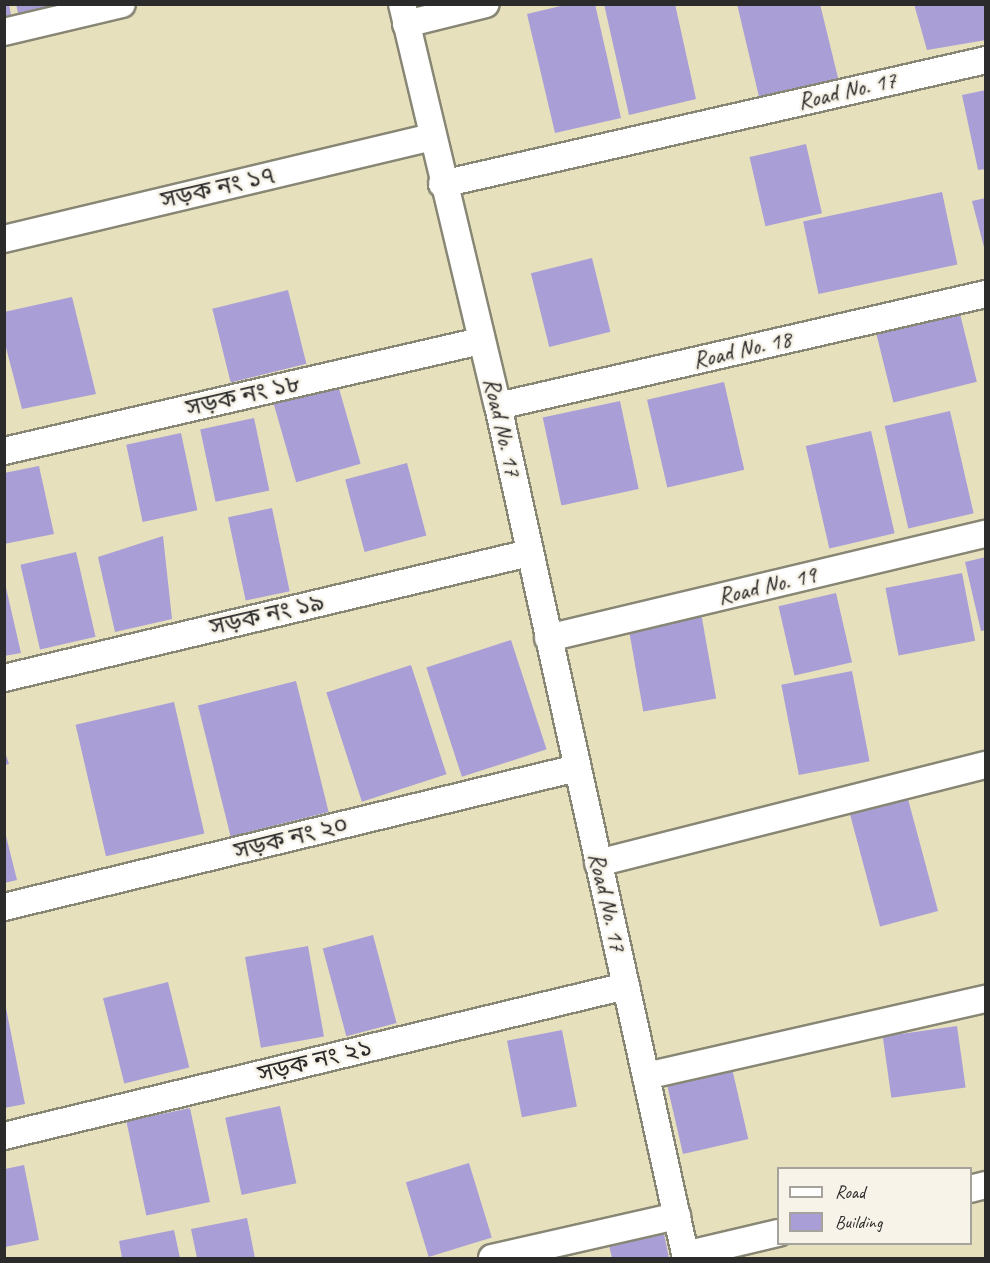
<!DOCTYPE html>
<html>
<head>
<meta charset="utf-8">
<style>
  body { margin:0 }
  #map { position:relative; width:990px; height:1263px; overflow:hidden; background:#e6e0bd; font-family:Caveat,"Noto Sans Bengali",sans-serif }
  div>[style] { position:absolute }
  .building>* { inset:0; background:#a99ed6; transform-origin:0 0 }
  .roads { filter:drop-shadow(2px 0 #888674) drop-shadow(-2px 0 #888674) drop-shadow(0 2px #888674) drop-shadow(0 -2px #888674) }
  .minor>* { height:26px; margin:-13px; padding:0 13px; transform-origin:13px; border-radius:13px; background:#fff }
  span { translate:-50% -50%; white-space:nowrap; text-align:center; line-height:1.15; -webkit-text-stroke:5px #f7f3e8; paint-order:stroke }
  .street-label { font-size:24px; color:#2b2b2b }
  .frame { position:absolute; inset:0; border:6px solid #2b2b2b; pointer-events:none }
  .legend { position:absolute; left:777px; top:1167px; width:195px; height:78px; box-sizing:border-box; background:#f7f3e8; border:2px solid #a5a39c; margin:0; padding:8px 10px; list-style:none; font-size:18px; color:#2b2b2b }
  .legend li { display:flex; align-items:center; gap:12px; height:30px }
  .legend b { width:30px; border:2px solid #a5a39c }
</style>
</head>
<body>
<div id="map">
  <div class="building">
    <div style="clip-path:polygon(4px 4px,9px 4px,12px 20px,4px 22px)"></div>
    <div style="clip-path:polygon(16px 4px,86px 4px,20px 22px)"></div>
    <div style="clip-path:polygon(569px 4px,595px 4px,621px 118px,555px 133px,527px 14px)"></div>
    <div style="clip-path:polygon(604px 4px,675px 4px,696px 99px,629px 115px)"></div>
    <div style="clip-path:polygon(737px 4px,820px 4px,839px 82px,760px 101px)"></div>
    <div style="clip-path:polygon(914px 4px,986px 4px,986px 40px,927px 50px)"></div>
    <div style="clip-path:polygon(986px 90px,986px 169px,978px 170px,962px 95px)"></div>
    <div style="left:806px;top:144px;width:71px;height:58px;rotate:77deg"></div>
    <div style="left:942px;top:192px;width:74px;height:142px;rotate:78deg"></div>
    <div style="clip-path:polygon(986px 198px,986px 251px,985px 251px,972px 201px)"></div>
    <div style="left:592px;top:258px;width:76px;height:63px;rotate:76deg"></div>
    <div style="left:288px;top:290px;width:76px;height:78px;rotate:76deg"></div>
    <div style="clip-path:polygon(72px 297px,96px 394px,22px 409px,4px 340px,4px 312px)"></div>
    <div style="left:959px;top:310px;width:74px;height:86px;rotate:76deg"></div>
    <div style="left:724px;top:382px;width:90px;height:79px;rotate:77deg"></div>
    <div style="left:338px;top:385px;width:82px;height:67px;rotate:74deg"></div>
    <div style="left:620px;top:401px;width:90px;height:79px;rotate:78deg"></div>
    <div style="left:950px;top:411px;width:105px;height:67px;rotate:77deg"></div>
    <div style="left:254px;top:418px;width:74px;height:55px;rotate:78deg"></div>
    <div style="left:871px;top:431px;width:105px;height:67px;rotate:77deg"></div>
    <div style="left:181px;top:433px;width:79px;height:56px;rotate:78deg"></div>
    <div style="left:407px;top:463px;width:75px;height:64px;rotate:75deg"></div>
    <div style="clip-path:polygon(39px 466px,54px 534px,4px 544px,4px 473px)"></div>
    <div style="left:272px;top:508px;width:85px;height:45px;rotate:78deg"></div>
    <div style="clip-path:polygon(163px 536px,172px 619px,115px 632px,98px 557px)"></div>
    <div style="left:76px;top:552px;width:87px;height:57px;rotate:77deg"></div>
    <div style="clip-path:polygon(986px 557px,986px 630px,981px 631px,965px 562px)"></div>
    <div style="left:962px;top:573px;width:69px;height:78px;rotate:79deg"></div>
    <div style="clip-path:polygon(4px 579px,21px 653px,4px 656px)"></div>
    <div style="left:836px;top:593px;width:71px;height:59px;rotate:77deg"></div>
    <div style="left:700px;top:607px;width:93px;height:74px;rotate:80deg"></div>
    <div style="left:511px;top:640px;width:115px;height:89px;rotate:72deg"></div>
    <div style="left:411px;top:665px;width:115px;height:89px;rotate:72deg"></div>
    <div style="left:852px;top:671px;width:92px;height:72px;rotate:79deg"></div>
    <div style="left:296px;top:681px;width:135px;height:101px;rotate:76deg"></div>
    <div style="left:174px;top:702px;width:135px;height:101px;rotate:77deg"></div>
    <div style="clip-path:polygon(4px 749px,9px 764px,4px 765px)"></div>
    <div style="left:908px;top:799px;width:116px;height:60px;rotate:75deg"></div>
    <div style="clip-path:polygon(4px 828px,17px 880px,4px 883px)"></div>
    <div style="left:373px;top:935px;width:91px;height:52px;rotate:75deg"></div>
    <div style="left:308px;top:946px;width:92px;height:64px;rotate:80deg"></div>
    <div style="left:168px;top:982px;width:88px;height:67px;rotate:76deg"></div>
    <div style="clip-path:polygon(6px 1008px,25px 1104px,4px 1108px,4px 1009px)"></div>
    <div style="left:957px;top:1026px;width:62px;height:75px;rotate:82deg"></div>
    <div style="left:562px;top:1030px;width:78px;height:56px;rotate:79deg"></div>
    <div style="left:731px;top:1064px;width:77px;height:67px;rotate:77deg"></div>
    <div style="left:280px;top:1106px;width:79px;height:56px;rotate:78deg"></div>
    <div style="left:190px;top:1108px;width:96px;height:65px;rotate:78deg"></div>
    <div style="left:469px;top:1163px;width:78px;height:66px;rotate:73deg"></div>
    <div style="clip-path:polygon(24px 1165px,39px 1240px,5px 1247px,5px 1169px)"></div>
    <div style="clip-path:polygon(247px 1218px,255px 1258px,197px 1258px,191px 1229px)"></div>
    <div style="clip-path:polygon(174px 1230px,180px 1258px,122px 1258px,119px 1241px)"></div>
    <div style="clip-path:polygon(664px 1234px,669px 1258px,612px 1258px,609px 1245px)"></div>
  </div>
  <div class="roads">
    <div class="minor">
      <div style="left:402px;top:4px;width:413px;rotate:76.6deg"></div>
      <div style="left:498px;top:406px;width:872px;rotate:77.56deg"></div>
      <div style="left:406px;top:24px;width:82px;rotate:-14deg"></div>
      <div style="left:4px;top:32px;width:121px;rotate:-13.3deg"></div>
      <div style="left:442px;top:184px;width:558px;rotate:-12.84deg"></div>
      <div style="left:4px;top:239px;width:440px;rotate:-13.4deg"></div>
      <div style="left:498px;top:406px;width:501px;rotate:-12.93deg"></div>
      <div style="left:4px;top:451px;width:490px;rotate:-13deg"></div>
      <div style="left:548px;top:638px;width:450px;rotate:-13.4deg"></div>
      <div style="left:4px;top:678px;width:540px;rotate:-13.39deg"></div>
      <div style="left:598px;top:863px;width:400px;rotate:-14.2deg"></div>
      <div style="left:4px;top:907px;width:590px;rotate:-13.64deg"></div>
      <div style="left:646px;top:1076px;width:349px;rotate:-12.8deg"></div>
      <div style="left:4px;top:1136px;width:640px;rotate:-13.56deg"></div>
      <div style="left:970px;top:1189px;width:16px;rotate:-14deg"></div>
      <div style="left:685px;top:1255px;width:96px;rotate:-13.3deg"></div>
      <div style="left:492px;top:1258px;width:190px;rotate:-12.8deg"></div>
    </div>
  </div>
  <div class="street-label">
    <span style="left:847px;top:91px;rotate:-13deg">Road No. 17</span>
    <span style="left:218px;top:188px;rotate:-13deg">সড়ক নং ১৭</span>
    <span style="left:742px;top:350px;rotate:-13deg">Road No. 18</span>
    <span style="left:243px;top:396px;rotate:-13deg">সড়ক নং ১৮</span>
    <span style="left:502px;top:427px;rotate:77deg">Road No. 17</span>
    <span style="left:767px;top:586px;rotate:-13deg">Road No. 19</span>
    <span style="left:267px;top:615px;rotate:-13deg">সড়ক নং ১৯</span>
    <span style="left:291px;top:838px;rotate:-14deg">সড়ক নং ২০</span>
    <span style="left:607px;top:902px;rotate:77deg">Road No. 17</span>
    <span style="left:315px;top:1061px;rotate:-14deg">সড়ক নং ২১</span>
  </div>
  <div class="frame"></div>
  <ul class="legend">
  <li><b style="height:8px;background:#fff"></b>Road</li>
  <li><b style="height:16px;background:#a99ed6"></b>Building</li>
  </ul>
</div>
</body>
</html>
